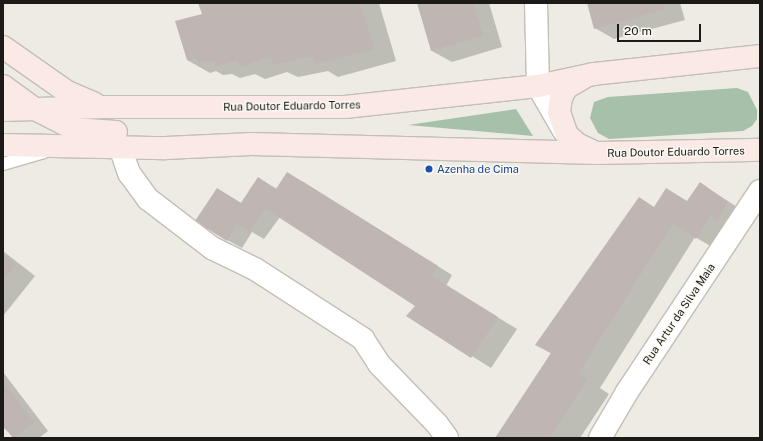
<!DOCTYPE html>
<html>
<head>
<meta charset="utf-8">
<style>
  body { margin:0 }
  #map { position:relative; width:763px; height:441px; overflow:hidden; background:#edebe3; font-family:"Public Sans",sans-serif }
  div>[style] { position:absolute }
  .green>* { inset:0; background:#a7c0a9 }
  .shadow>* { inset:0; background:#0003 }
  .building>* { inset:0; background:#bfb6b3 }
  .roads { filter:drop-shadow(1px 0 #c1bfb8) drop-shadow(-1px 0 #c1bfb8) drop-shadow(0 1px #c1bfb8) drop-shadow(0 -1px #c1bfb8) }
  .lane>* { height:12px; margin:-6px; padding:0 6px; transform-origin:6px; border-radius:6px; background:#fff }
  .street>* { height:22px; margin:-11px; padding:0 11px; transform-origin:11px; border-radius:11px; background:#fff }
  .secondary>* { height:22px; margin:-11px; padding:0 11px; transform-origin:11px; border-radius:11px; background:#fae9e5 }
  .dots>* { width:11px; height:11px; translate:-50% -50%; box-sizing:border-box; border:2px solid #faf8f0; border-radius:50% }
  span { translate:-50% -50%; white-space:nowrap; text-align:center; line-height:1.15; -webkit-text-stroke:3px #faf8f0; paint-order:stroke }
  .street-label { font-size:11px; color:#1b1a18 }
  .transit-label { font-size:11px; color:#164399 }
  .left { translate:0 -50%; text-align:left }
  .frame { position:absolute; inset:0; border:4px solid #1b1a18; pointer-events:none }
  .scale { position:absolute; left:617px; top:24px; width:84px; height:18px; box-sizing:border-box; border:2px solid #1b1a18; border-top:0; padding-left:5px; font-size:12px; line-height:14px; white-space:nowrap; color:#1b1a18; -webkit-text-stroke:3px #faf8f0; paint-order:stroke }
</style>
</head>
<body>
<div id="map">
  <div class="green">
    <div style="clip-path:polygon(737px 88px,748px 92px,757px 110px,757px 119px,752px 126px,743px 131px,609px 139px,598px 133px,590px 118px,594px 102px,608px 97px)"></div>
    <div style="clip-path:polygon(516px 109px,533px 136px,408px 125px)"></div>
  </div>
  <div class="shadow">
    <div style="clip-path:polygon(200px 3px,379px 3px,396px 61px,338px 77px,328px 71px,298px 77px,287px 72px,265px 79px,255px 74px,240px 78px,232px 74px,223px 75px,216px 71px,210px 73px,187px 60px,203px 15px)"></div>
    <div style="clip-path:polygon(418px 3px,489px 3px,502px 47px,452px 62px,432px 51px)"></div>
    <div style="clip-path:polygon(588px 3px,680px 3px,685px 20px,614px 39px,595px 28px)"></div>
    <div style="clip-path:polygon(258px 178px,277px 189px,302px 181px,452px 275px,446px 286px,517px 329px,491px 368px,408px 316px,417px 306px,280px 217px,264px 239px,252px 232px,242px 248px,227px 240px,217px 189px,241px 203px)"></div>
    <div style="clip-path:polygon(700px 183px,751px 216px,719px 251px,695px 237px,600px 388px,609px 394px,580px 438px,496px 438px,552px 354px,537px 345px,654px 207px,688px 202px)"></div>
    <div style="clip-path:polygon(3px 251px,35px 276px,3px 316px)"></div>
    <div style="clip-path:polygon(3px 372px,48px 431px,39px 438px,13px 438px,3px 425px)"></div>
  </div>
  <div class="building">
    <div style="clip-path:polygon(198px 3px,360px 3px,374px 49px,315px 64px,313px 56px,274px 65px,271px 56px,241px 67px,237px 60px,216px 66px,215px 60px,199px 63px,196px 58px,187px 60px,175px 21px,202px 14px)"></div>
    <div style="clip-path:polygon(417px 3px,473px 3px,483px 36px,431px 51px)"></div>
    <div style="clip-path:polygon(587px 3px,664px 3px,666px 9px,594px 29px)"></div>
    <div style="clip-path:polygon(287px 172px,438px 266px,432px 276px,498px 317px,471px 358px,406px 316px,415px 306px,266px 209px,249px 232px,237px 224px,227px 241px,195px 221px,217px 188px,241px 203px,258px 177px,276px 189px)"></div>
    <div style="clip-path:polygon(700px 182px,728px 202px,717px 221px,710px 216px,696px 239px,673px 223px,578px 374px,587px 380px,549px 438px,495px 438px,551px 353px,535px 345px,639px 197px,654px 207px,666px 188px,687px 201px)"></div>
    <div style="clip-path:polygon(3px 254px,16px 265px,3px 280px)"></div>
    <div style="clip-path:polygon(3px 382px,34px 422px,14px 438px,3px 427px)"></div>
  </div>
  <div class="roads">
    <div class="lane">
      <div style="left:3px;top:164px;width:43px;rotate:-16.3deg"></div>
    </div>
    <div class="street">
      <div style="left:536px;top:3px;width:83px;rotate:88.6deg"></div>
      <div style="left:538px;top:86px;width:52px;rotate:60deg"></div>
      <div style="left:120px;top:147px;width:28px;rotate:71deg"></div>
      <div style="left:129px;top:173px;width:32px;rotate:54deg"></div>
      <div style="left:148px;top:199px;width:81px;rotate:37.4deg"></div>
      <div style="left:212px;top:248px;width:48px;rotate:26deg"></div>
      <div style="left:255px;top:269px;width:129px;rotate:32.9deg"></div>
      <div style="left:363px;top:339px;width:30px;rotate:57deg"></div>
      <div style="left:379px;top:364px;width:83px;rotate:46deg"></div>
      <div style="left:437px;top:424px;width:17px;rotate:54deg"></div>
      <div style="left:600px;top:438px;width:53px;rotate:-59.6deg"></div>
      <div style="left:627px;top:392px;width:241px;rotate:-56.5deg"></div>
    </div>
    <div class="secondary">
      <div style="left:3px;top:47px;width:78px;rotate:35.1deg"></div>
      <div style="left:67px;top:92px;width:30px;rotate:23deg"></div>
      <div style="left:583px;top:78px;width:20px;rotate:150deg"></div>
      <div style="left:566px;top:88px;width:11px;rotate:117deg"></div>
      <div style="left:561px;top:98px;width:14px;rotate:98deg"></div>
      <div style="left:559px;top:112px;width:24px;rotate:71deg"></div>
      <div style="left:567px;top:135px;width:13px;rotate:42deg"></div>
      <div style="left:577px;top:144px;width:21px;rotate:25deg"></div>
      <div style="left:3px;top:86px;width:39px;rotate:36deg"></div>
      <div style="left:35px;top:109px;width:44px;rotate:27.1deg"></div>
      <div style="left:74px;top:129px;width:42px;rotate:4.1deg"></div>
      <div style="left:3px;top:110px;width:100px;rotate:-1.7deg"></div>
      <div style="left:103px;top:107px;width:242px"></div>
      <div style="left:345px;top:107px;width:194px;rotate:-6.2deg"></div>
      <div style="left:538px;top:86px;width:57px;rotate:-12.1deg"></div>
      <div style="left:594px;top:74px;width:167px;rotate:-6.2deg"></div>
      <div style="left:3px;top:145px;width:163px;rotate:1.1deg"></div>
      <div style="left:166px;top:148px;width:86px;rotate:-2.7deg"></div>
      <div style="left:252px;top:144px;width:345px;rotate:1.5deg"></div>
      <div style="left:597px;top:153px;width:163px;rotate:-1.1deg"></div>
    </div>
  </div>
  <div class="dots">
    <div style="left:429px;top:169px;background:#1a4fb4"></div>
  </div>
  <div class="street-label">
    <span style="left:292px;top:106px;rotate:-1deg">Rua Doutor Eduardo Torres</span>
    <span style="left:676px;top:152px;rotate:-1deg">Rua Doutor Eduardo Torres</span>
    <span style="left:679px;top:314px;rotate:-56deg">Rua Artur da Silva Maia</span>
  </div>
  <div class="transit-label">
    <span class="left" style="left:437px;top:169px">Azenha de Cima</span>
  </div>
  <div class="frame"></div>
  <div class="scale">20 m</div>
</div>
</body>
</html>
